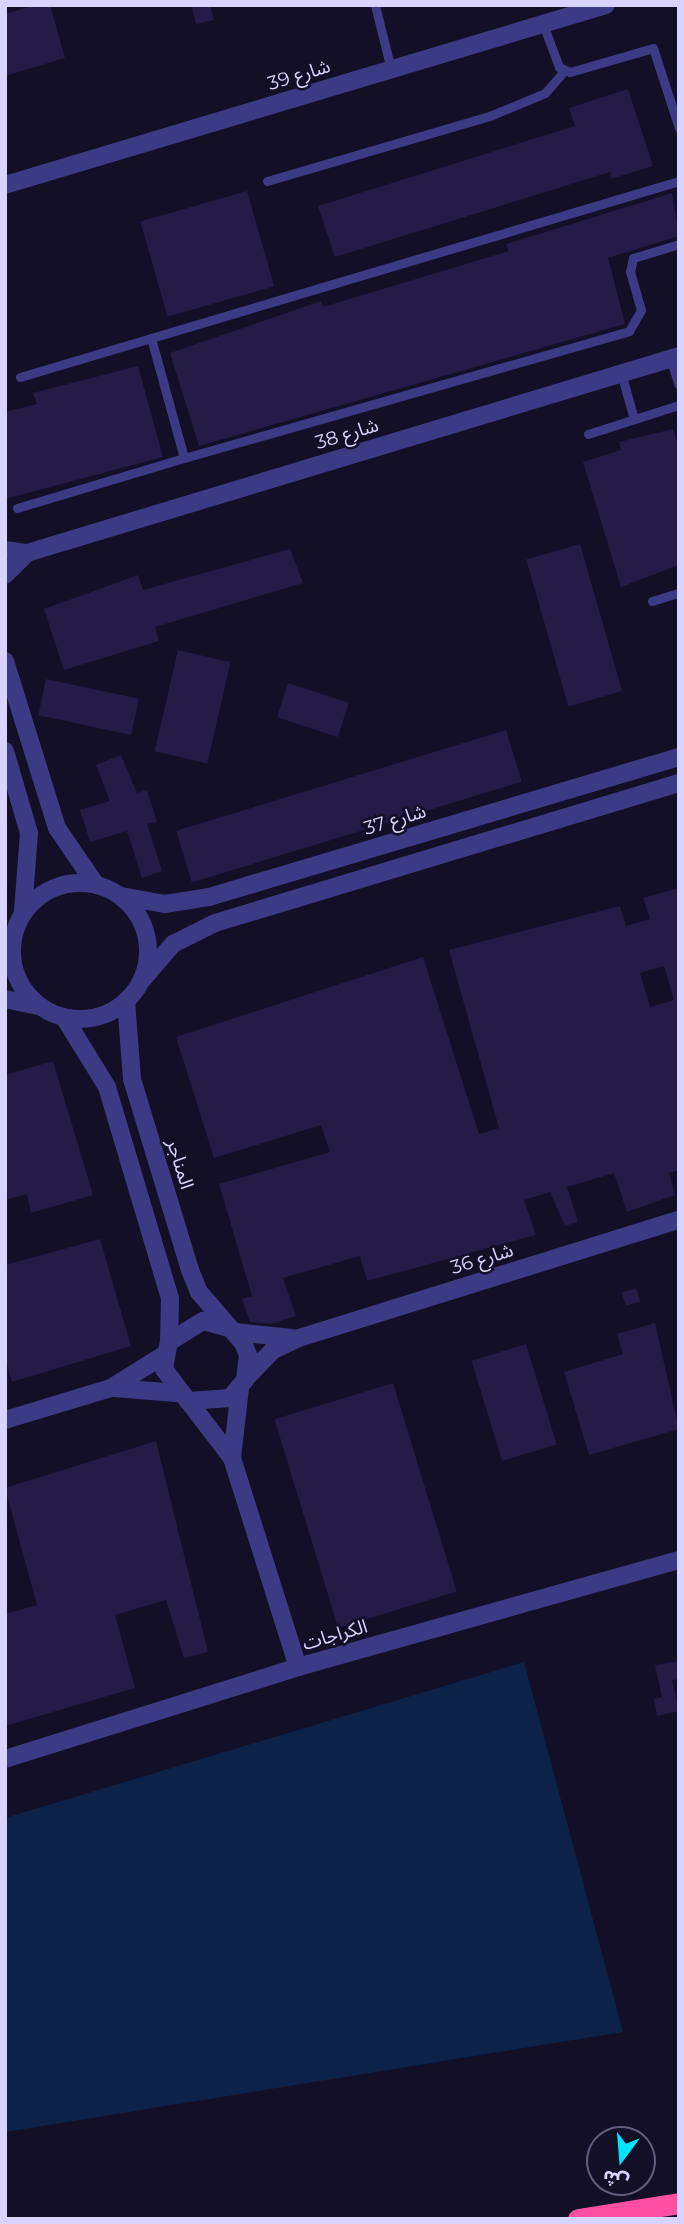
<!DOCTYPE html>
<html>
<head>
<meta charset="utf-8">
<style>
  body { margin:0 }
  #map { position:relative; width:684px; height:2224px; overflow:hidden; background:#130f26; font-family:Montserrat,"Noto Sans Arabic",sans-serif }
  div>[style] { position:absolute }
  .water>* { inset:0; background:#0c2248 }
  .building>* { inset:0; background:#241b47; transform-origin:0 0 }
  .lane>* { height:9px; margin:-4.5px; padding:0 4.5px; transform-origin:4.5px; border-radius:4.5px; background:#3d3a85 }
  .street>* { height:18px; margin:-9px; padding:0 9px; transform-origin:9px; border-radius:9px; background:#3d3a85 }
  .street>.ring { margin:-9px; padding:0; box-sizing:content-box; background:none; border:18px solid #3d3a85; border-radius:50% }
  .highway>* { height:21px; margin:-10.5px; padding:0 10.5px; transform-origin:10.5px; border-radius:10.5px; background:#ff4fa3 }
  span { translate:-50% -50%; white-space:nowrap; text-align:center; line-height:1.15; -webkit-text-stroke:5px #130f26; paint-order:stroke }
  .street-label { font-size:19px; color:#d9d4ff }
  .frame { position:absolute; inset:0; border:7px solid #d9d4ff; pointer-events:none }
  .north { position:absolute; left:586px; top:2126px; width:70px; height:70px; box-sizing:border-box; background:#130f26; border:2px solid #625e7d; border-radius:50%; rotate:196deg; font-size:19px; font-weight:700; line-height:28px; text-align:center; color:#d9d4ff }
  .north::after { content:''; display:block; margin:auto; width:24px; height:32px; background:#00e5ff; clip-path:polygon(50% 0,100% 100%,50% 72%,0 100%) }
</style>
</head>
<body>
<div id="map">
  <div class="water">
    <div style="clip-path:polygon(524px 1662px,623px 2032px,5px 2132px,5px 1818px)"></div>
  </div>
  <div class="building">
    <div style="clip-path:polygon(35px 5px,50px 5px,65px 58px,5px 76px,5px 14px)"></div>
    <div style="clip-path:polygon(191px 5px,210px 5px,214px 20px,196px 24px)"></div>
    <div style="clip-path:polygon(628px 89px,653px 166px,611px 179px,610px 172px,335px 257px,318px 206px,575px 126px,569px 108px)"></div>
    <div style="left:247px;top:191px;width:99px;height:111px;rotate:74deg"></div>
    <div style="clip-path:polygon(672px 193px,679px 236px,608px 258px,625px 324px,199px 446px,170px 353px,321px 301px,323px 307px,509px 251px,506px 244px)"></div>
    <div style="clip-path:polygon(138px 366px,163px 457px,5px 499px,5px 412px,37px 404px,33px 393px)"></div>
    <div style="clip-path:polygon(673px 429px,679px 448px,679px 565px,621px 587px,583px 462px,621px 450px,619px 442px)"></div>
    <div style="left:580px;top:544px;width:153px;height:56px;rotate:74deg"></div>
    <div style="clip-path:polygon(290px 549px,303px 583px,155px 627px,159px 641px,64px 670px,44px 609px,138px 575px,143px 590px)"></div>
    <div style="left:178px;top:650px;width:54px;height:104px;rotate:13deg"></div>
    <div style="left:46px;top:679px;width:95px;height:37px;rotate:12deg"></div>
    <div style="left:288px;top:683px;width:64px;height:36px;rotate:18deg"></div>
    <div style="left:506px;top:730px;width:54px;height:345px;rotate:73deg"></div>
    <div style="clip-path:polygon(121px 755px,137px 793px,147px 790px,157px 822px,147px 824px,162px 871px,142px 878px,127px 831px,90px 842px,80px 810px,110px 801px,96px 765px)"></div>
    <div style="clip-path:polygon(evenodd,679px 888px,679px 1170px,669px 1173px,675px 1195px,627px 1212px,614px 1173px,567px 1187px,578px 1222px,565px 1226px,550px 1192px,524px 1200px,536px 1235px,367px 1281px,360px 1256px,283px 1278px,296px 1316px,271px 1324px,250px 1322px,242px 1299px,252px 1296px,219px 1184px,330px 1152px,321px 1125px,214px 1158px,176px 1037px,423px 957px,479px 1134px,499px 1128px,449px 950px,620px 906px,626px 926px,650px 919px,643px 898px,679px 888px,664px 966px,674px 1000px,650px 1007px,640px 973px,664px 966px)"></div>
    <div style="clip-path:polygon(53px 1061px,93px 1195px,31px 1213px,27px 1194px,5px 1200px,5px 1075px)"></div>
    <div style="clip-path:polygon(100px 1239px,131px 1346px,12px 1382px,5px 1358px,5px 1265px)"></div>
    <div style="left:636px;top:1288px;width:14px;height:15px;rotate:73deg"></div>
    <div style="clip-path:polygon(655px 1323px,679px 1429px,589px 1455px,564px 1372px,623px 1354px,617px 1334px)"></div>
    <div style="left:526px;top:1344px;width:105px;height:57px;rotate:73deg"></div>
    <div style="left:393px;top:1383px;width:218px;height:124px;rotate:73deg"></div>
    <div style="clip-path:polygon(156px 1441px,208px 1652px,184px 1658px,166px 1600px,115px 1615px,135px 1688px,5px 1726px,5px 1614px,37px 1605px,5px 1488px)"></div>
    <div style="clip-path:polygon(679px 1661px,679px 1679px,672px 1680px,679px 1711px,657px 1716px,654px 1699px,662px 1697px,655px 1665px)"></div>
  </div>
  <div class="lane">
    <div style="left:375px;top:5px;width:66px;rotate:76deg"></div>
    <div style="left:543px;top:24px;width:46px;rotate:69.6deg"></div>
    <div style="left:559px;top:67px;width:12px;rotate:24deg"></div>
    <div style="left:570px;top:72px;width:86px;rotate:-16.1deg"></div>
    <div style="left:653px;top:48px;width:84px;rotate:72deg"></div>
    <div style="left:267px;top:181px;width:234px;rotate:-16.3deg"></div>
    <div style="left:492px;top:115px;width:57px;rotate:-22.5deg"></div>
    <div style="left:545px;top:93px;width:29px;rotate:-49deg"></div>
    <div style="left:151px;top:338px;width:124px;rotate:74.6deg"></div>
    <div style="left:184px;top:458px;width:463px;rotate:-15.9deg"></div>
    <div style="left:629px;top:331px;width:24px;rotate:-60deg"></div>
    <div style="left:641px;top:310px;width:40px;rotate:-106deg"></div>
    <div style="left:630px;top:272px;width:14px;rotate:-78deg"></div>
    <div style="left:633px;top:258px;width:48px;rotate:-16.9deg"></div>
    <div style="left:670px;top:358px;width:28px;rotate:72deg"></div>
    <div style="left:621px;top:373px;width:48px;rotate:74.2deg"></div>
    <div style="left:20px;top:377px;width:688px;rotate:-16.56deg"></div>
    <div style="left:588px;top:434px;width:96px;rotate:-17.7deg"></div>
    <div style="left:17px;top:508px;width:174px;rotate:-16.7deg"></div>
    <div style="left:652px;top:601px;width:28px;rotate:-17deg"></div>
  </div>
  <div class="street">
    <div style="left:5px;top:185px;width:627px;rotate:-16.67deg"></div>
    <div style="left:5px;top:550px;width:22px;rotate:8deg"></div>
    <div style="left:27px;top:553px;width:681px;rotate:-16.81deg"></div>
    <div style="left:5px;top:575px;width:31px;rotate:-45deg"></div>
    <div style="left:5px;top:661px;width:175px;rotate:72.7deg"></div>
    <div style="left:57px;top:828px;width:69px;rotate:55.6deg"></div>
    <div style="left:5px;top:751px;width:85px;rotate:73.7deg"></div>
    <div style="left:29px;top:833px;width:78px;rotate:94.4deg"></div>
    <div class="ring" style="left:12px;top:883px;width:118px;height:118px"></div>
    <div style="left:121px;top:896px;width:45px;rotate:10.3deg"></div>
    <div style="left:165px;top:904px;width:45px;rotate:-9deg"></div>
    <div style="left:209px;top:897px;width:490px;rotate:-16.6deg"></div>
    <div style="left:142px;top:980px;width:48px;rotate:-49.3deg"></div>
    <div style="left:173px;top:944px;width:47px;rotate:-26.6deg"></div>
    <div style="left:215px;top:923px;width:485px;rotate:-16.8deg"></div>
    <div style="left:5px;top:999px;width:35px;rotate:12deg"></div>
    <div style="left:126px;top:1001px;width:78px;rotate:85.6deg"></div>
    <div style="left:132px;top:1079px;width:200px;rotate:73.1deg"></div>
    <div style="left:190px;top:1270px;width:24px;rotate:68deg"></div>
    <div style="left:199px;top:1292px;width:67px;rotate:49.2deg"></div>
    <div style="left:243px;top:1343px;width:13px;rotate:67deg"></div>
    <div style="left:248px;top:1355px;width:25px;rotate:97deg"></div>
    <div style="left:245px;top:1380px;width:23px;rotate:130deg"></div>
    <div style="left:230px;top:1398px;width:42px;rotate:175.9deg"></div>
    <div style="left:188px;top:1401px;width:40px;rotate:-127deg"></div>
    <div style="left:164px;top:1369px;width:27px;rotate:-80deg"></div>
    <div style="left:169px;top:1342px;width:40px;rotate:-32deg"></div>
    <div style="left:203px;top:1321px;width:27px;rotate:15deg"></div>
    <div style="left:64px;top:1017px;width:82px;rotate:58.4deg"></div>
    <div style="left:107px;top:1087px;width:221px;rotate:73.4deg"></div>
    <div style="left:170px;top:1299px;width:43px;rotate:91.3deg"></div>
    <div style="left:235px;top:1332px;width:57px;rotate:6deg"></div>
    <div style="left:247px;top:1377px;width:37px;rotate:-46deg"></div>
    <div style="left:273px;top:1350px;width:29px;rotate:-25deg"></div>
    <div style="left:299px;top:1338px;width:398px;rotate:-17.3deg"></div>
    <div style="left:114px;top:1388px;width:63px;rotate:4.5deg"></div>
    <div style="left:189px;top:1402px;width:71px;rotate:52.5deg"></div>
    <div style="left:232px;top:1458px;width:219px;rotate:72.5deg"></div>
    <div style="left:5px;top:1420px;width:111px;rotate:-16.8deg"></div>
    <div style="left:111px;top:1388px;width:62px;rotate:-31.9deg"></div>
    <div style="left:232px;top:1458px;width:70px;rotate:-83.5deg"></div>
    <div style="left:5px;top:1759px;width:307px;rotate:-17.4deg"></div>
    <div style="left:298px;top:1667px;width:396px;rotate:-15.7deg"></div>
  </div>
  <div class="highway">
    <div style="left:578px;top:2219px;width:102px;rotate:-9deg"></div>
  </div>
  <div class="street-label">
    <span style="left:299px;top:75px;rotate:-17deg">شارع 39</span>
    <span style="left:347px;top:434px;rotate:-17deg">شارع 38</span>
    <span style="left:395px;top:820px;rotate:-17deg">شارع 37</span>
    <span style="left:180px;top:1164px;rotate:73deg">المناجر</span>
    <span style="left:482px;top:1259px;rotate:-17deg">شارع 36</span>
    <span style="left:335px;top:1635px;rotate:-16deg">الكراجات</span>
  </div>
  <div class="frame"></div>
  <div class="north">ش</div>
</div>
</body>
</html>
